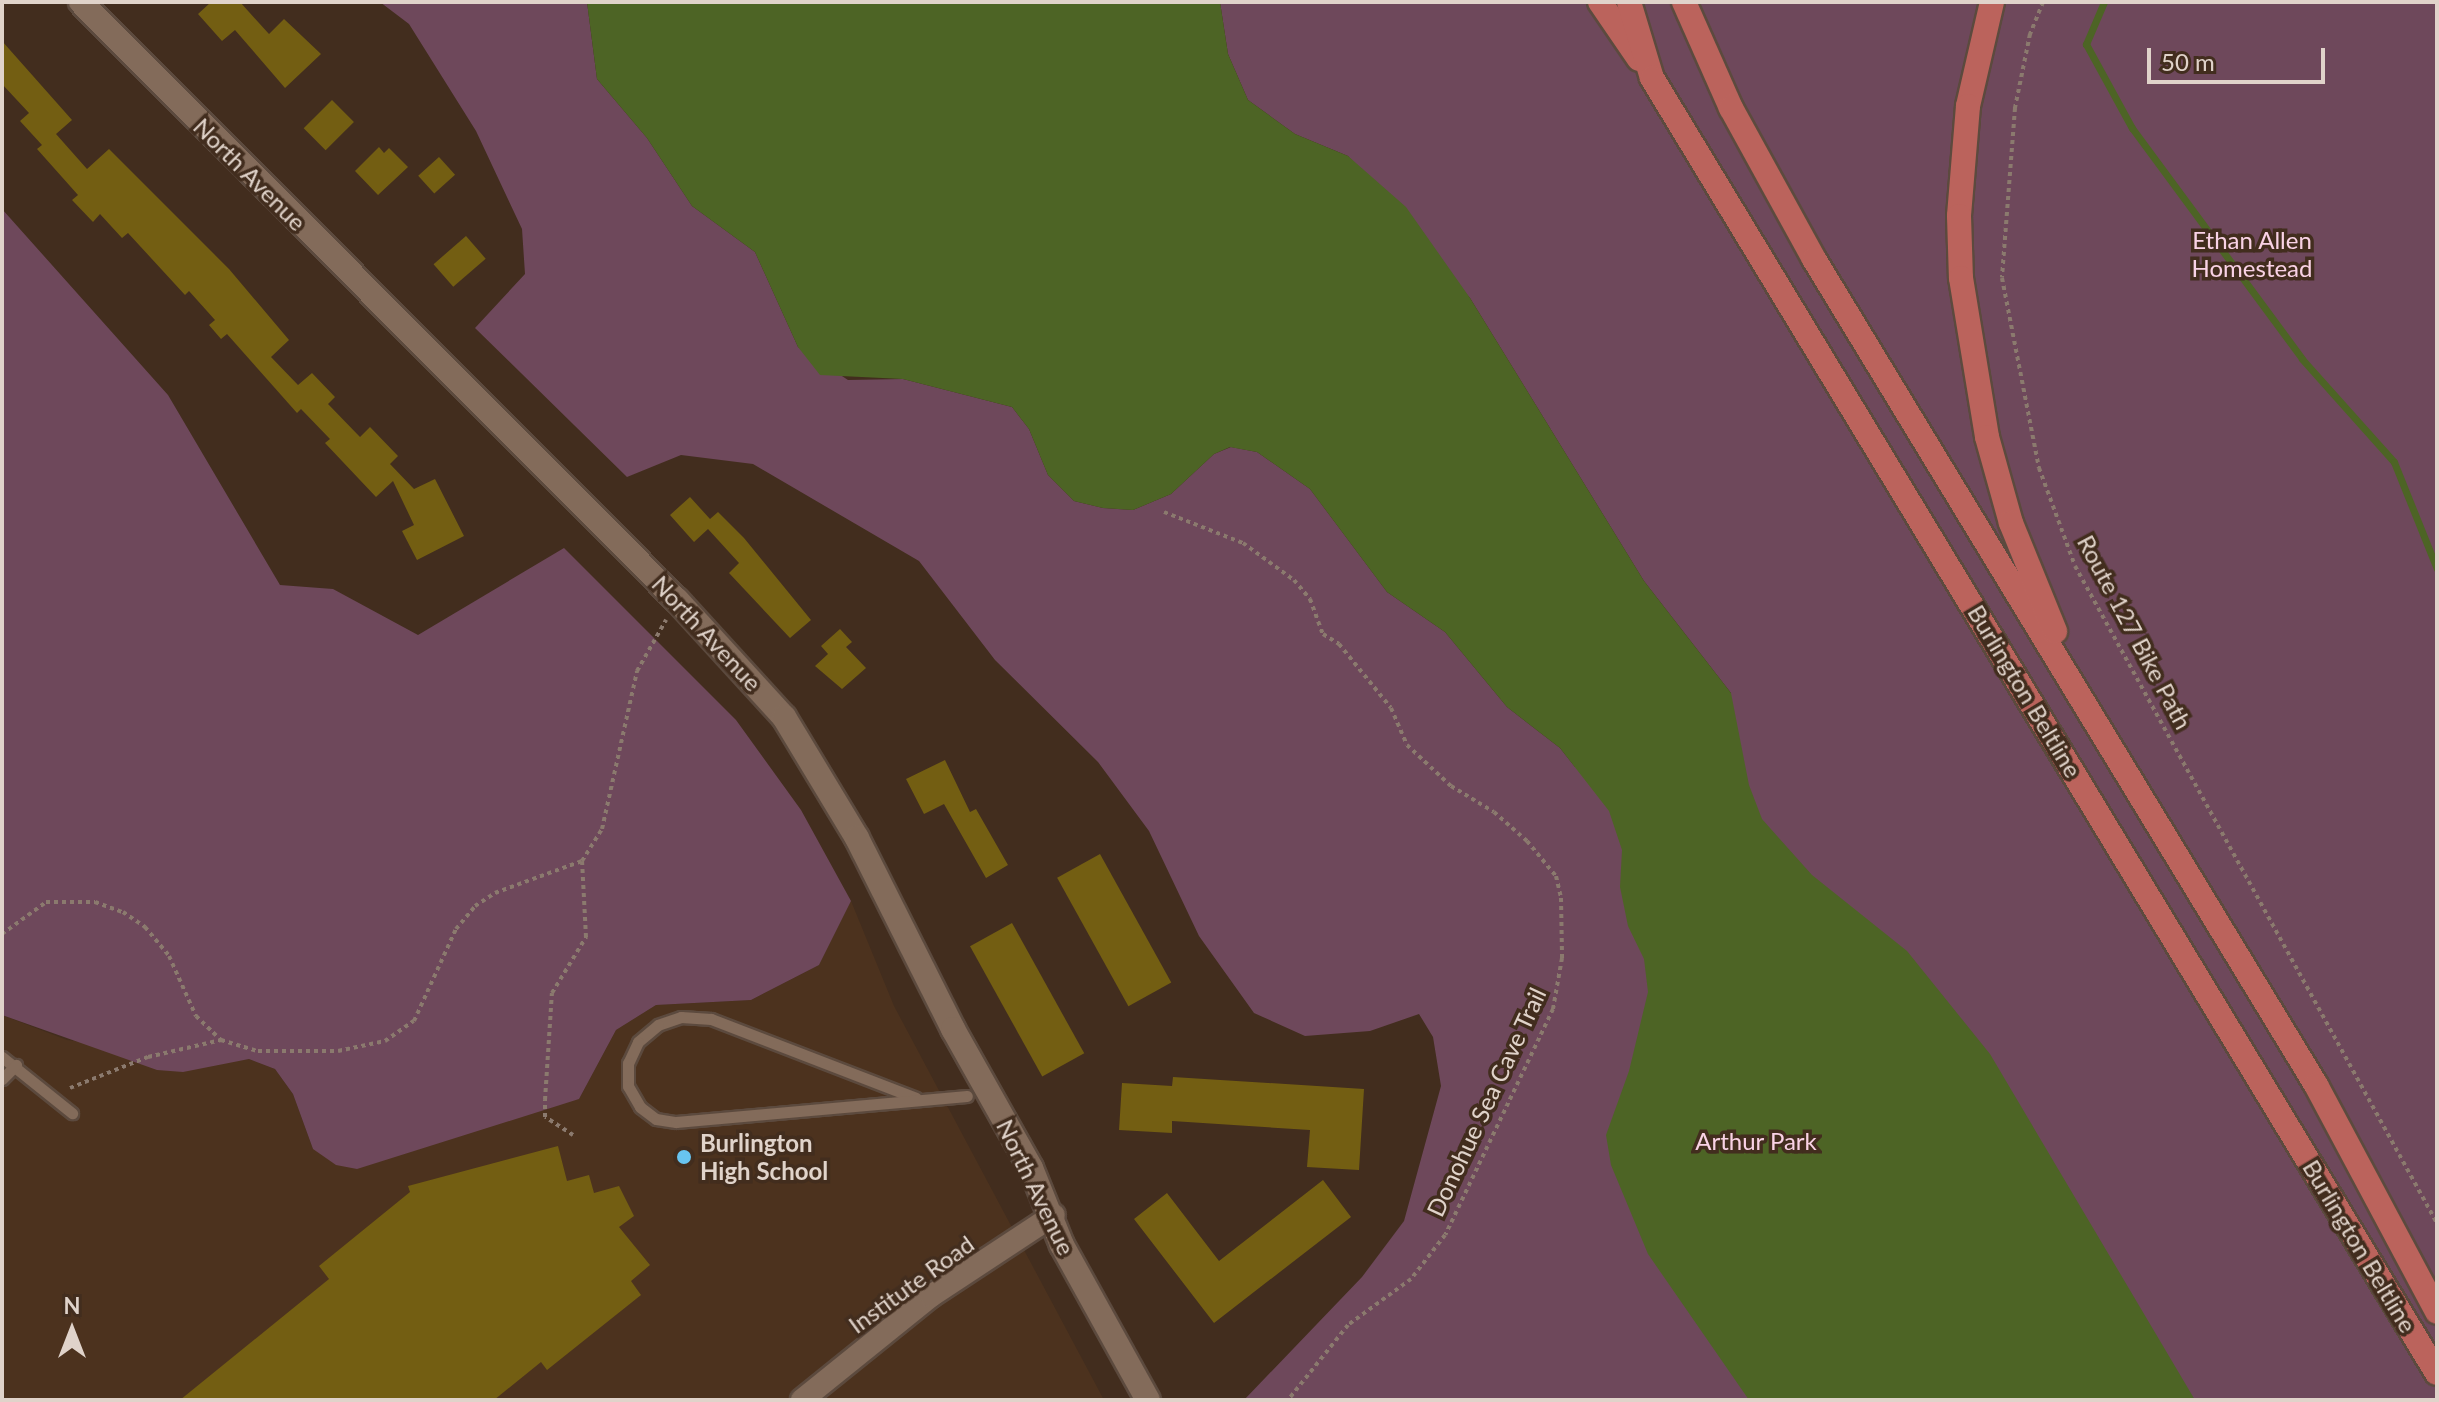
<!DOCTYPE html>
<html>
<head>
<meta charset="utf-8">
<style>
  body { margin:0 }
  #map { position:relative; width:2439px; height:1402px; overflow:hidden; background:#422d1e; font-family:Lato,sans-serif }
  div>[style] { position:absolute }
  .built>* { inset:0; background:#4c321e }
  .green>* { inset:0; background:#6e485b }
  .water>* { inset:0; background:#4d6425 }
  .stream>* { height:7px; margin:-3.5px; padding:0 3.5px; transform-origin:3.5px; border-radius:3.5px; background:#4d6425 }
  .building>* { inset:0; background:#735e12; transform-origin:0 0 }
  .path>* { height:4px; margin-top:-2px; transform-origin:0; background:repeating-linear-gradient(90deg,#8b7a6e 0 4px,transparent 0 8px) }
  .roads { filter:drop-shadow(2px 0 #5c4a3e) drop-shadow(-2px 0 #5c4a3e) drop-shadow(0 2px #5c4a3e) drop-shadow(0 -2px #5c4a3e) }
  .service>* { height:11px; margin:-5.5px; padding:0 5.5px; transform-origin:5.5px; border-radius:5.5px; background:#836b5a }
  .minor>* { height:22px; margin:-11px; padding:0 11px; transform-origin:11px; border-radius:11px; background:#836b5a }
  .secondary>* { height:24px; margin:-12px; padding:0 12px; transform-origin:12px; border-radius:12px; background:#836b5a }
  .primary>* { height:24px; margin:-12px; padding:0 12px; transform-origin:12px; border-radius:12px; background:#bb635c }
  .dots>* { width:22px; height:22px; translate:-50% -50%; box-sizing:border-box; border:4px solid #422d1e; border-radius:50% }
  span { translate:-50% -50%; white-space:nowrap; text-align:center; line-height:1.15; -webkit-text-stroke:7px #422d1e; paint-order:stroke }
  .street-label { font-size:24px; color:#e0d3ca }
  .park-label { font-size:24px; color:#f9d2e5 }
  .poi-label { font-size:24px; color:#e0d3ca; font-weight:700 }
  .left { translate:0 -50%; text-align:left }
  .frame { position:absolute; inset:0; border:4px solid #e0d3ca; pointer-events:none }
  .north { position:absolute; left:32px; top:1290px; width:80px; height:80px; -webkit-text-stroke:6px #422d1e; paint-order:stroke; rotate:0deg; font-size:22px; font-weight:700; line-height:32px; text-align:center; color:#e0d3ca }
  .north::after { content:''; display:block; margin:auto; width:28px; height:36px; background:#e0d3ca; clip-path:polygon(50% 0,100% 100%,50% 72%,0 100%) }
  .scale { position:absolute; left:2147px; top:48px; width:178px; height:36px; box-sizing:border-box; border:4px solid #e0d3ca; border-top:0; padding-left:10px; font-size:24px; line-height:28px; white-space:nowrap; color:#e0d3ca; -webkit-text-stroke:6px #422d1e; paint-order:stroke }
</style>
</head>
<body>
<div id="map">
  <div class="built">
    <div style="clip-path:polygon(851px 901px,894px 1006px,1104px 1400px,2px 1400px,2px 1015px,67px 1040px,230px 1062px,249px 1059px,275px 1069px,293px 1094px,313px 1149px,579px 1099px,616px 1030px,656px 1005px,751px 1000px,819px 965px)"></div>
  </div>
  <div class="green">
    <div style="clip-path:polygon(380px 2px,587px 2px,597px 79px,647px 138px,692px 206px,755px 252px,798px 347px,848px 380px,903px 379px,1012px 407px,1029px 429px,1048px 475px,1074px 501px,1103px 508px,1133px 510px,1171px 494px,1214px 454px,1231px 447px,1257px 452px,1310px 489px,1387px 592px,1445px 632px,1507px 707px,1560px 748px,1575px 767px,1731px 693px,1644px 581px,1470px 298px,1348px 156px,1295px 134px,1248px 100px,1228px 54px,1220px 2px,2437px 2px,2437px 1400px,1244px 1400px,1362px 1277px,1404px 1221px,1441px 1086px,1433px 1037px,1419px 1014px,1370px 1031px,1305px 1036px,1254px 1013px,1199px 936px,1149px 831px,1098px 762px,995px 660px,919px 561px,753px 464px,681px 455px,627px 477px,475px 328px,525px 274px,522px 229px,476px 131px,409px 24px)"></div>
    <div style="clip-path:polygon(2px 209px,168px 395px,280px 585px,333px 589px,418px 635px,564px 548px,736px 720px,801px 810px,851px 901px,819px 965px,751px 1000px,656px 1005px,616px 1030px,579px 1099px,357px 1169px,336px 1165px,313px 1149px,293px 1094px,275px 1069px,249px 1059px,183px 1072px,157px 1070px,2px 1015px)"></div>
  </div>
  <div class="water">
    <div style="clip-path:polygon(587px 2px,1220px 2px,1228px 54px,1248px 100px,1295px 134px,1348px 156px,1406px 207px,1470px 298px,1644px 581px,1731px 693px,1749px 785px,1762px 819px,1812px 875px,1907px 951px,1990px 1054px,2195px 1400px,1749px 1400px,1648px 1254px,1611px 1165px,1606px 1135px,1629px 1071px,1648px 992px,1644px 959px,1628px 926px,1620px 887px,1622px 850px,1609px 811px,1560px 748px,1507px 707px,1445px 632px,1387px 592px,1310px 489px,1257px 452px,1230px 447px,1214px 454px,1171px 494px,1133px 510px,1103px 508px,1074px 501px,1048px 475px,1029px 429px,1012px 407px,903px 379px,820px 375px,798px 347px,755px 252px,692px 206px,647px 138px,597px 79px)"></div>
  </div>
  <div class="stream">
    <div style="left:2104px;top:2px;width:46px;rotate:113.2deg"></div>
    <div style="left:2086px;top:44px;width:96px;rotate:61.3deg"></div>
    <div style="left:2132px;top:128px;width:287px;rotate:53.6deg"></div>
    <div style="left:2302px;top:359px;width:138px;rotate:48.2deg"></div>
    <div style="left:2394px;top:462px;width:115px;rotate:68.1deg"></div>
  </div>
  <div class="building">
    <div style="clip-path:polygon(211px 2px,240px 2px,269px 34px,284px 19px,321px 54px,285px 88px,235px 30px,222px 41px,198px 14px)"></div>
    <div style="clip-path:polygon(2px 41px,72px 120px,56px 134px,87px 169px,109px 149px,229px 269px,289px 340px,271px 357px,298px 385px,312px 373px,335px 397px,328px 404px,360px 437px,370px 427px,398px 456px,390px 464px,414px 489px,435px 479px,464px 536px,417px 560px,402px 531px,414px 525px,393px 481px,376px 497px,325px 443px,330px 439px,301px 409px,297px 413px,227px 334px,221px 339px,209px 325px,215px 320px,189px 291px,185px 295px,128px 233px,122px 238px,100px 214px,93px 222px,72px 200px,78px 195px,37px 149px,42px 145px,20px 121px,29px 113px,2px 84px)"></div>
    <div style="left:332px;top:100px;width:31px;height:40px;rotate:45deg"></div>
    <div style="clip-path:polygon(379px 147px,384px 153px,389px 148px,408px 167px,378px 195px,355px 171px)"></div>
    <div style="left:439px;top:157px;width:24px;height:28px;rotate:48deg"></div>
    <div style="left:466px;top:236px;width:30px;height:43px;rotate:49deg"></div>
    <div style="clip-path:polygon(690px 497px,710px 519px,718px 512px,744px 538px,811px 620px,790px 638px,729px 573px,739px 563px,708px 529px,694px 542px,670px 515px)"></div>
    <div style="clip-path:polygon(840px 629px,852px 642px,846px 647px,866px 668px,842px 689px,815px 666px,828px 654px,821px 646px)"></div>
    <div style="clip-path:polygon(945px 760px,970px 812px,976px 809px,1008px 865px,986px 878px,944px 804px,924px 814px,906px 779px)"></div>
    <div style="left:1100px;top:854px;width:147px;height:49px;rotate:61deg"></div>
    <div style="left:1012px;top:923px;width:149px;height:48px;rotate:61deg"></div>
    <div style="clip-path:polygon(1173px 1077px,1364px 1089px,1359px 1170px,1307px 1167px,1310px 1130px,1172px 1121px,1172px 1133px,1119px 1130px,1122px 1083px,1172px 1086px)"></div>
    <div style="clip-path:polygon(558px 1146px,567px 1181px,589px 1175px,594px 1193px,619px 1186px,634px 1216px,619px 1227px,650px 1265px,631px 1281px,641px 1295px,547px 1370px,541px 1362px,494px 1400px,180px 1400px,329px 1279px,319px 1266px,410px 1192px,408px 1186px)"></div>
    <div style="clip-path:polygon(1323px 1180px,1351px 1217px,1214px 1323px,1134px 1219px,1167px 1193px,1219px 1261px)"></div>
  </div>
  <div class="path">
    <div style="left:2043px;top:2px;width:35px;rotate:112deg"></div>
    <div style="left:2030px;top:34px;width:76px;rotate:101.5deg"></div>
    <div style="left:2015px;top:108px;width:170px;rotate:94.4deg"></div>
    <div style="left:2002px;top:278px;width:194px;rotate:79deg"></div>
    <div style="left:2039px;top:468px;width:104px;rotate:69.8deg"></div>
    <div style="left:2075px;top:566px;width:750px;rotate:61.15deg"></div>
    <div style="left:1164px;top:512px;width:85px;rotate:21.4deg"></div>
    <div style="left:1243px;top:543px;width:63px;rotate:36deg"></div>
    <div style="left:1294px;top:580px;width:25px;rotate:50deg"></div>
    <div style="left:1310px;top:599px;width:37px;rotate:70deg"></div>
    <div style="left:1323px;top:634px;width:19px;rotate:32deg"></div>
    <div style="left:1339px;top:644px;width:82px;rotate:50.9deg"></div>
    <div style="left:1391px;top:708px;width:40px;rotate:66.6deg"></div>
    <div style="left:1407px;top:745px;width:60px;rotate:43deg"></div>
    <div style="left:1451px;top:786px;width:50px;rotate:31.2deg"></div>
    <div style="left:1494px;top:812px;width:44px;rotate:41.3deg"></div>
    <div style="left:1527px;top:841px;width:45px;rotate:50.4deg"></div>
    <div style="left:1556px;top:876px;width:23px;rotate:77deg"></div>
    <div style="left:1561px;top:898px;width:60px;rotate:89deg"></div>
    <div style="left:1562px;top:958px;width:52px;rotate:100deg"></div>
    <div style="left:1553px;top:1009px;width:250px;rotate:115.5deg"></div>
    <div style="left:1445px;top:1235px;width:56px;rotate:127.7deg"></div>
    <div style="left:1411px;top:1279px;width:78px;rotate:143.9deg"></div>
    <div style="left:1348px;top:1325px;width:96px;rotate:128.7deg"></div>
    <div style="left:2px;top:934px;width:54px;rotate:-36deg"></div>
    <div style="left:46px;top:902px;width:49px"></div>
    <div style="left:95px;top:902px;width:30px;rotate:20deg"></div>
    <div style="left:123px;top:912px;width:27px;rotate:34deg"></div>
    <div style="left:145px;top:927px;width:38px;rotate:50deg"></div>
    <div style="left:169px;top:956px;width:66px;rotate:65.8deg"></div>
    <div style="left:196px;top:1016px;width:35px;rotate:44deg"></div>
    <div style="left:70px;top:1088px;width:84px;rotate:-21.7deg"></div>
    <div style="left:148px;top:1057px;width:75px;rotate:-13.1deg"></div>
    <div style="left:221px;top:1040px;width:39px;rotate:17deg"></div>
    <div style="left:258px;top:1051px;width:80px"></div>
    <div style="left:338px;top:1051px;width:48px;rotate:-12deg"></div>
    <div style="left:385px;top:1041px;width:35px;rotate:-35deg"></div>
    <div style="left:414px;top:1021px;width:101px;rotate:-65.5deg"></div>
    <div style="left:456px;top:929px;width:30px;rotate:-50deg"></div>
    <div style="left:475px;top:906px;width:24px;rotate:-33deg"></div>
    <div style="left:495px;top:893px;width:93px;rotate:-20.2deg"></div>
    <div style="left:582px;top:861px;width:38px;rotate:-58deg"></div>
    <div style="left:602px;top:829px;width:162px;rotate:-77.5deg"></div>
    <div style="left:637px;top:671px;width:59px;rotate:-60.4deg"></div>
    <div style="left:573px;top:1135px;width:33px;rotate:-147deg"></div>
    <div style="left:545px;top:1117px;width:17px;rotate:-90deg"></div>
    <div style="left:545px;top:1100px;width:107px;rotate:-86.3deg"></div>
    <div style="left:552px;top:993px;width:66px;rotate:-58.7deg"></div>
    <div style="left:586px;top:937px;width:76px;rotate:-93deg"></div>
  </div>
  <div class="roads">
    <div class="service">
      <div style="left:2px;top:1057px;width:90px;rotate:38.7deg"></div>
      <div style="left:2px;top:1079px;width:20px;rotate:-45deg"></div>
      <div style="left:916px;top:1098px;width:220px;rotate:-158.9deg"></div>
      <div style="left:711px;top:1019px;width:30px;rotate:-176deg"></div>
      <div style="left:681px;top:1017px;width:24px;rotate:161deg"></div>
      <div style="left:658px;top:1025px;width:26px;rotate:140deg"></div>
      <div style="left:638px;top:1042px;width:23px;rotate:115deg"></div>
      <div style="left:628px;top:1063px;width:23px;rotate:90deg"></div>
      <div style="left:628px;top:1086px;width:24px;rotate:60deg"></div>
      <div style="left:640px;top:1107px;width:20px;rotate:37deg"></div>
      <div style="left:656px;top:1119px;width:20px;rotate:9deg"></div>
      <div style="left:676px;top:1122px;width:292px;rotate:-5.1deg"></div>
    </div>
    <div class="minor">
      <div style="left:802px;top:1400px;width:166px;rotate:-38.9deg"></div>
      <div style="left:931px;top:1296px;width:147px;rotate:-33.4deg"></div>
    </div>
    <div class="secondary">
      <div style="left:81px;top:2px;width:844px;rotate:45.1deg"></div>
      <div style="left:677px;top:600px;width:159px;rotate:47.6deg"></div>
      <div style="left:784px;top:717px;width:141px;rotate:58.9deg"></div>
      <div style="left:857px;top:838px;width:214px;rotate:63.3deg"></div>
      <div style="left:953px;top:1029px;width:159px;rotate:60.7deg"></div>
      <div style="left:1031px;top:1168px;width:83px;rotate:68.1deg"></div>
      <div style="left:1062px;top:1245px;width:177px;rotate:61deg"></div>
    </div>
    <div class="primary">
      <div style="left:1600px;top:2px;width:69px;rotate:55.6deg"></div>
      <div style="left:1629px;top:2px;width:79px;rotate:73.2deg"></div>
      <div style="left:1652px;top:78px;width:1514px;rotate:58.78deg"></div>
      <div style="left:1684px;top:2px;width:116px;rotate:66.1deg"></div>
      <div style="left:1731px;top:108px;width:172px;rotate:61.2deg"></div>
      <div style="left:1814px;top:259px;width:967px;rotate:58.71deg"></div>
      <div style="left:2316px;top:1085px;width:257px;rotate:61.9deg"></div>
      <div style="left:1992px;top:2px;width:107px;rotate:103deg"></div>
      <div style="left:1968px;top:106px;width:110px;rotate:94.7deg"></div>
      <div style="left:1959px;top:216px;width:62px;rotate:88.2deg"></div>
      <div style="left:1961px;top:278px;width:161px;rotate:80.7deg"></div>
      <div style="left:1987px;top:437px;width:89px;rotate:74.4deg"></div>
      <div style="left:2011px;top:523px;width:117px;rotate:67.8deg"></div>
    </div>
  </div>
  <div class="dots">
    <div style="left:684px;top:1157px;background:#68c4f0"></div>
  </div>
  <div class="street-label">
    <span style="left:250px;top:174px;rotate:45deg">North Avenue</span>
    <span style="left:2135px;top:632px;rotate:62deg">Route 127 Bike Path</span>
    <span style="left:707px;top:633px;rotate:47deg">North Avenue</span>
    <span style="left:2025px;top:691px;rotate:59deg">Burlington Beltline</span>
    <span style="left:1486px;top:1102px;rotate:-65deg">Donohue Sea Cave Trail</span>
    <span style="left:1036px;top:1187px;rotate:64deg">North Avenue</span>
    <span style="left:2360px;top:1246px;rotate:59deg">Burlington Beltline</span>
    <span style="left:911px;top:1284px;rotate:-36deg">Institute Road</span>
  </div>
  <div class="park-label">
    <span style="left:2252px;top:254px">Ethan Allen<br>Homestead</span>
    <span style="left:1756px;top:1141px">Arthur Park</span>
  </div>
  <div class="poi-label">
    <span class="left" style="left:700px;top:1157px">Burlington<br>High School</span>
  </div>
  <div class="frame"></div>
  <div class="north">N</div>
  <div class="scale">50 m</div>
</div>
</body>
</html>
